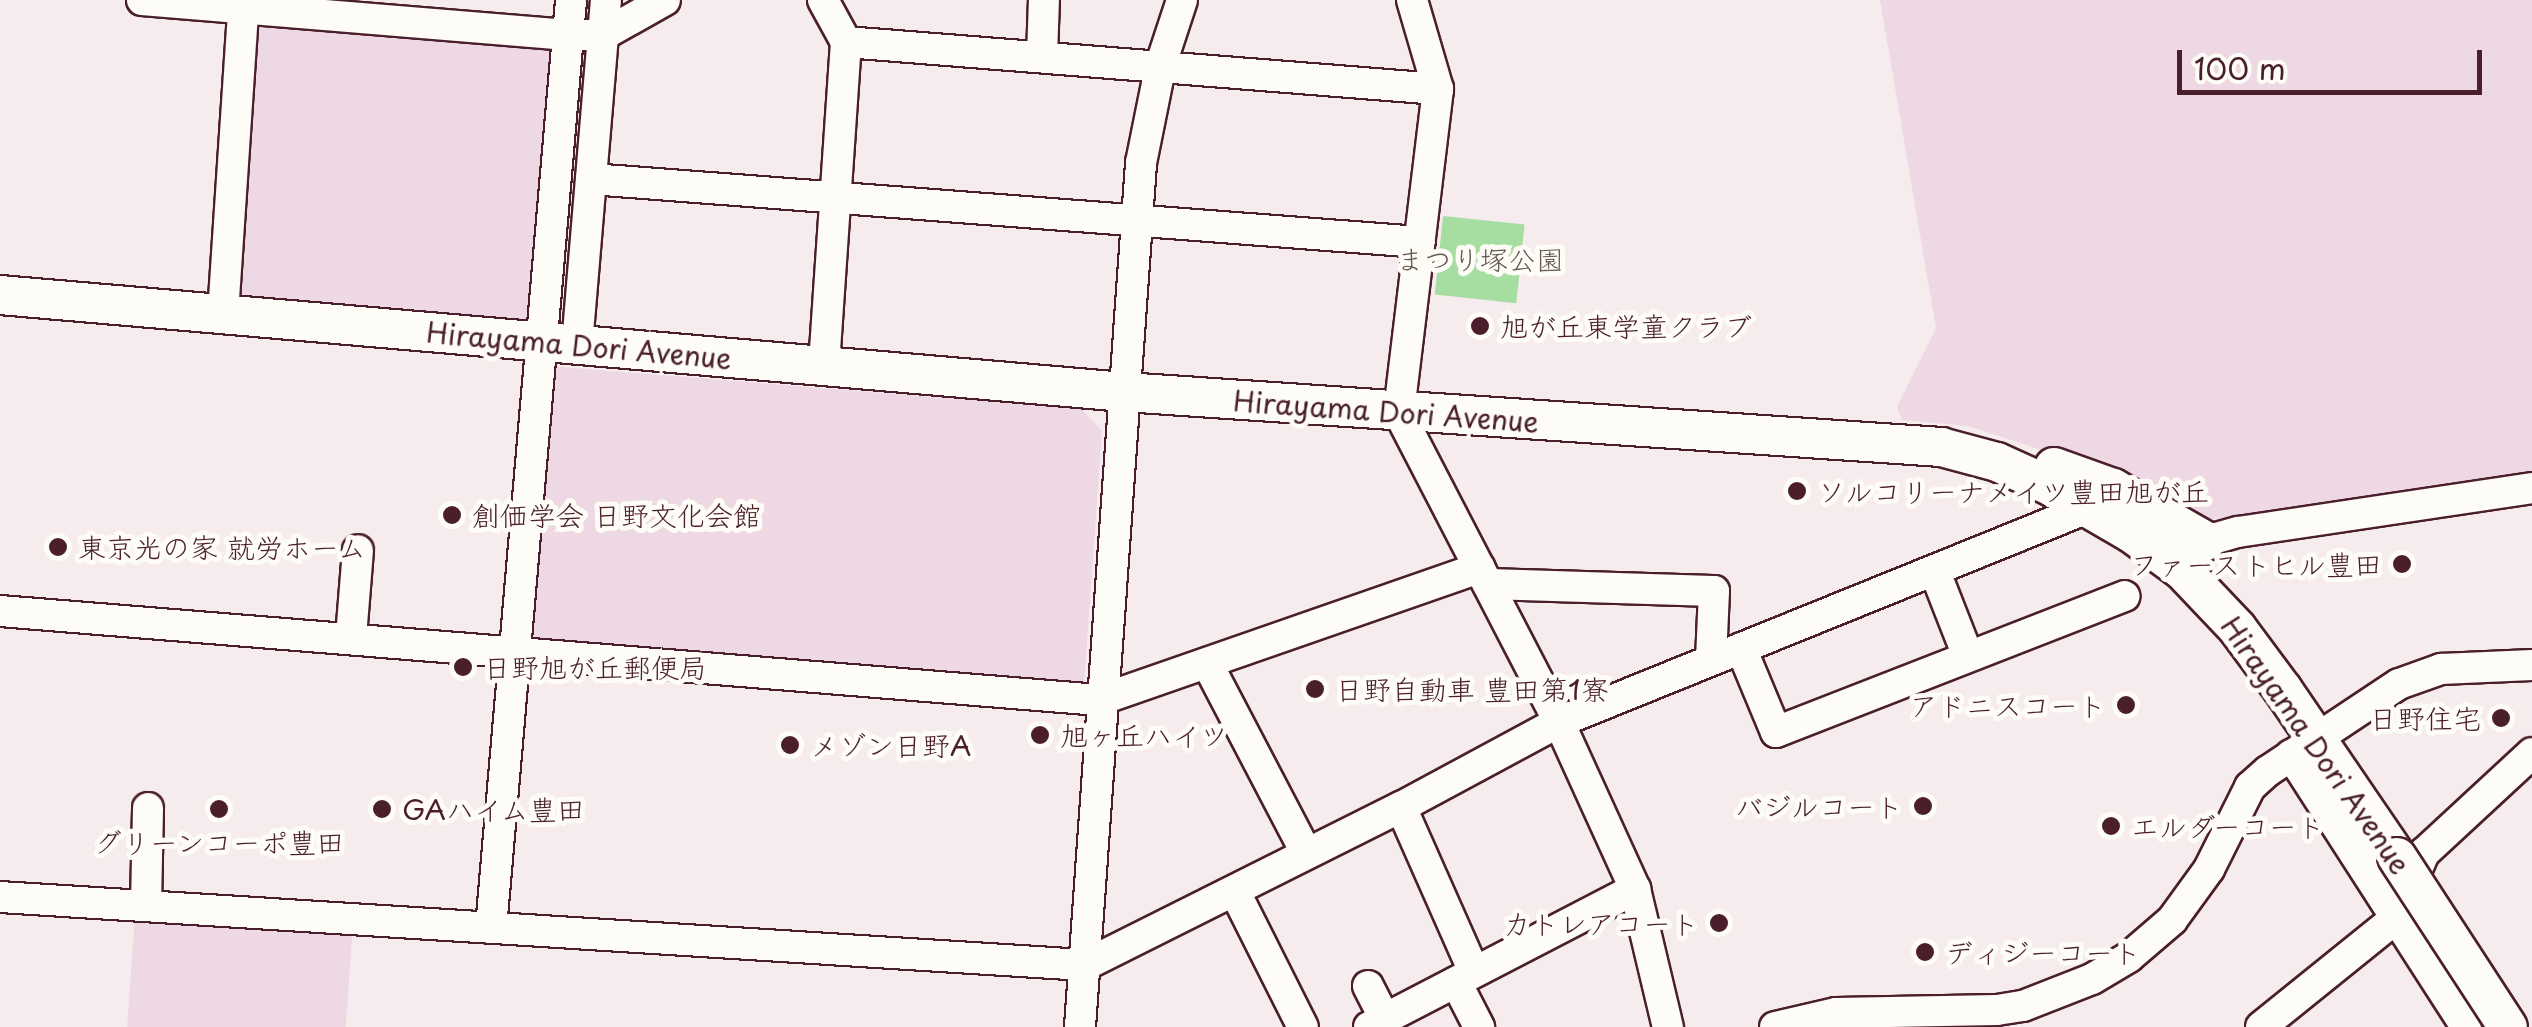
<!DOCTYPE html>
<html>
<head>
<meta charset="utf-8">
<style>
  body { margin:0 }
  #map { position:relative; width:2532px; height:1027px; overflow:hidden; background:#f6ecee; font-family:"Playpen Sans","Klee One",sans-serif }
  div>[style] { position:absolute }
  .built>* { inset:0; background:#eed8e3; transform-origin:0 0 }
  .green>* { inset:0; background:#a6dea2; transform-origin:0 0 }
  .roads { filter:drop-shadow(2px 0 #4a1f2b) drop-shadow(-2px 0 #4a1f2b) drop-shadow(0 2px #4a1f2b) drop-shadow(0 -2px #4a1f2b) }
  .minor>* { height:30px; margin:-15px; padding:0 15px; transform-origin:15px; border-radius:15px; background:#fdfcf7 }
  .major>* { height:38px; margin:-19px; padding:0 19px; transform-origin:19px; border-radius:19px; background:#fdfcf7 }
  .bridges { filter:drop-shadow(2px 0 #4a1f2b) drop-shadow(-2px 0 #4a1f2b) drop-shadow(0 2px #4a1f2b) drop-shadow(0 -2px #4a1f2b) }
  .major-bridge>* { height:38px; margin:-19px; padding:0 19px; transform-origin:19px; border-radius:19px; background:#fdfcf7 }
  .dots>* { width:28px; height:28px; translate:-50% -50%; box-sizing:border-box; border:5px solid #fdfcf7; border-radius:50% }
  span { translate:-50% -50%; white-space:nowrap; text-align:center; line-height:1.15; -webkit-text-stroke:10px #fdfcf7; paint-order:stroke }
  .park-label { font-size:28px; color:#66584f }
  .poi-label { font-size:28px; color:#4a1f2b }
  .left { translate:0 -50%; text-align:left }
  .right { translate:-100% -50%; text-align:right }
  .street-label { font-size:28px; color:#4a1f2b }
  .scale { position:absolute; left:2177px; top:50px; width:305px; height:45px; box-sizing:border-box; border:5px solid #4a1f2b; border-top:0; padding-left:12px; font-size:30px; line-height:35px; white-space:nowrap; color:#4a1f2b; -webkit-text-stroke:8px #fdfcf7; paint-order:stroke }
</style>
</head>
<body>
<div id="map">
  <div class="built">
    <div style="clip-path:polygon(1880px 0,2532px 0,2532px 472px,2200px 521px,2069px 459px,1968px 426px,1902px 420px,1897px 407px,1936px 328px)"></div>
    <div style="clip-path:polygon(243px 9px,557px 34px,534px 317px,518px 320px,224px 295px)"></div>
    <div style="clip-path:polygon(536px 365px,1082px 409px,1102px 431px,1083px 699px,513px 652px)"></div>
    <div style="left:135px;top:915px;width:218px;height:112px;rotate:4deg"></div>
  </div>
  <div class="green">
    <div style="left:1443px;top:216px;width:82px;height:79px;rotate:6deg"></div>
  </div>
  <div class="roads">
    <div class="minor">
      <div style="left:142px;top:0;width:427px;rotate:4.7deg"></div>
      <div style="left:568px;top:35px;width:35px"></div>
      <div style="left:603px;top:35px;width:71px;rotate:-29.4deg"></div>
      <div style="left:823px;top:0;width:48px;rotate:61.3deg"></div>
      <div style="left:846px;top:42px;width:325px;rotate:93.9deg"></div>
      <div style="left:1412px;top:0;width:93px;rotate:73.7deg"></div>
      <div style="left:1438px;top:89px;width:326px;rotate:96.9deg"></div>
      <div style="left:1399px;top:413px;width:348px;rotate:62.6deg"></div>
      <div style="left:1559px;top:722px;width:183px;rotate:65.5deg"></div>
      <div style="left:1635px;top:889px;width:142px;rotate:76.6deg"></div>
      <div style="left:846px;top:42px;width:594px;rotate:4.54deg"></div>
      <div style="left:1042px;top:56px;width:56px;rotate:-88deg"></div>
      <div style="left:591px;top:179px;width:831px;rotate:4.35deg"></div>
      <div style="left:223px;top:314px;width:306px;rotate:-86.2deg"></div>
      <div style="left:577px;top:345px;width:346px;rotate:-85.2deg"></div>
      <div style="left:2194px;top:556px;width:19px;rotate:-51deg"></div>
      <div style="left:2206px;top:541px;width:33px;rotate:-16deg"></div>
      <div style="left:2238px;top:532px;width:297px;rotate:-8.5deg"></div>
      <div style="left:1935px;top:572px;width:90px;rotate:68.6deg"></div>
      <div style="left:1488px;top:584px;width:226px;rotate:1.8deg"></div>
      <div style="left:1714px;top:591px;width:69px;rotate:92.5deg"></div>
      <div style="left:0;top:611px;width:1104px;rotate:4.63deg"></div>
      <div style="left:1100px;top:700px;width:402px;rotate:-19.2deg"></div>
      <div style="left:351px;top:637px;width:87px;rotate:-85.4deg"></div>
      <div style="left:1741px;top:648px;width:91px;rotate:67.4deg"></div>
      <div style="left:1776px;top:732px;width:374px;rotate:-21.3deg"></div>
      <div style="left:1207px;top:663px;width:213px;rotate:62.4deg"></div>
      <div style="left:2291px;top:755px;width:323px;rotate:57.2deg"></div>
      <div style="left:1401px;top:807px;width:180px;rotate:66.1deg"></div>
      <div style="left:1235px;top:892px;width:151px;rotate:63.3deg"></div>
      <div style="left:0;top:897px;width:1087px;rotate:3.59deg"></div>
      <div style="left:1085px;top:965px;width:353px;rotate:-26.6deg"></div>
      <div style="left:1401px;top:807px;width:179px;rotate:-28.3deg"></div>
      <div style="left:1559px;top:722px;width:573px;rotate:-22.04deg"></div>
      <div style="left:146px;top:905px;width:97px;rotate:-88.8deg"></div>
      <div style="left:491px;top:928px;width:931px;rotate:-85.07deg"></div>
      <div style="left:1456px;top:982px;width:51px;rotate:62.9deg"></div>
      <div style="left:1368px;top:986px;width:37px;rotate:63deg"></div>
      <div style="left:1080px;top:1027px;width:866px;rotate:-85.96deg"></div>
      <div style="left:1141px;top:163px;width:101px;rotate:-78.6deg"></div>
      <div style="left:1161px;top:64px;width:67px;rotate:-71.8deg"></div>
      <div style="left:1369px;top:1027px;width:300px;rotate:-27.4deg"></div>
      <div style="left:1775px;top:1027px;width:63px;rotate:-12.9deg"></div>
      <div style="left:1836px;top:1013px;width:161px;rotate:-1.1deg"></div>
      <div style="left:1997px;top:1010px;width:26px;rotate:-9deg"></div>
      <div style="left:2023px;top:1006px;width:74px;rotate:-21.4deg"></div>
      <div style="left:2092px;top:979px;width:43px;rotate:-30.7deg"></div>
      <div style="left:2129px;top:957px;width:57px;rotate:-40.7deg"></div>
      <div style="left:2172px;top:920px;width:63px;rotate:-54deg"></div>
      <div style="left:2209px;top:869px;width:92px;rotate:-63.4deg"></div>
      <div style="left:2250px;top:787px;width:24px;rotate:-42deg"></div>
      <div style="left:2268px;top:771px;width:157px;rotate:-33.6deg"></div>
      <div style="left:2399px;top:684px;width:45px;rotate:-19.7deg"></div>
      <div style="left:2441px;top:669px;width:91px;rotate:-2.5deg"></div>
      <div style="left:2261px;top:1027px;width:174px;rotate:-38.9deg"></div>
      <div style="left:2396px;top:918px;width:71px;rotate:-66.7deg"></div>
      <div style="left:2424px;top:853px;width:147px;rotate:-42.8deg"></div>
    </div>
    <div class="major">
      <div style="left:0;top:295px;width:1128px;rotate:4.93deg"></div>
      <div style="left:1124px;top:392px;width:819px;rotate:3.85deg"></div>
      <div style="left:1941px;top:447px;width:58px;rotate:15deg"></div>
      <div style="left:1997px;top:462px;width:60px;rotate:24.4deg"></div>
      <div style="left:2052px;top:487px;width:91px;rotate:30.2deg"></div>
      <div style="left:2131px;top:533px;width:63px;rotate:36deg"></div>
      <div style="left:2182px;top:570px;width:80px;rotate:46.5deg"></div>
      <div style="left:2237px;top:628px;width:77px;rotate:53.4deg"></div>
      <div style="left:2283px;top:690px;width:202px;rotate:55.7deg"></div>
      <div style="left:2054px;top:467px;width:63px;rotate:19.6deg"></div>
      <div style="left:2113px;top:488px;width:107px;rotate:29.7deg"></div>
    </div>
  </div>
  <div class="bridges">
    <div class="major-bridge">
      <div style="left:2397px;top:857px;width:203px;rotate:56.9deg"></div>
    </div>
  </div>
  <div class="dots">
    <div style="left:1480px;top:326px;background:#4a1f2b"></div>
    <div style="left:1797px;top:491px;background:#4a1f2b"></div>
    <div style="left:452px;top:515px;background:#4a1f2b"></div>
    <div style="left:58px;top:547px;background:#4a1f2b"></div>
    <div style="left:2402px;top:564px;background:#4a1f2b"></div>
    <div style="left:463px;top:667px;background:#4a1f2b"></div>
    <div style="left:1315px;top:689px;background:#4a1f2b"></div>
    <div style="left:2126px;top:705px;background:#4a1f2b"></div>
    <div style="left:2501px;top:718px;background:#4a1f2b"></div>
    <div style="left:1040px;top:735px;background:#4a1f2b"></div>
    <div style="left:790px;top:745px;background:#4a1f2b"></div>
    <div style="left:1923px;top:806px;background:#4a1f2b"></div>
    <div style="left:219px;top:809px;background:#4a1f2b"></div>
    <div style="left:382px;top:809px;background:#4a1f2b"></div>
    <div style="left:2111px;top:826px;background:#4a1f2b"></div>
    <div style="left:1719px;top:923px;background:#4a1f2b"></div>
    <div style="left:1925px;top:952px;background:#4a1f2b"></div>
  </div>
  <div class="park-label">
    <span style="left:1480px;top:259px">まつり塚公園</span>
  </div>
  <div class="poi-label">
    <span class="left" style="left:1500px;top:326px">旭が丘東学童クラブ</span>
    <span class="left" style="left:1817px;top:491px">ソルコリーナメイツ豊田旭が丘</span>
    <span class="left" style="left:472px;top:515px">創価学会 日野文化会館</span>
    <span class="left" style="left:78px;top:547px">東京光の家 就労ホーム</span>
    <span class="right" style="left:2382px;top:564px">ファーストヒル豊田</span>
    <span class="left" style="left:483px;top:667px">日野旭が丘郵便局</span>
    <span class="left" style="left:1335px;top:689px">日野自動車 豊田第1寮</span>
    <span class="right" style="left:2106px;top:705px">アドニスコート</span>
    <span class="right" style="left:2481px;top:718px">日野住宅</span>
    <span class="left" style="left:1060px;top:735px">旭ヶ丘ハイツ</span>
    <span class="left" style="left:810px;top:745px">メゾン日野A</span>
    <span class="right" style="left:1903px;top:806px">バジルコート</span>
    <span class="left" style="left:402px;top:809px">GAハイム豊田</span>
    <span class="left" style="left:2131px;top:826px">エルダーコート</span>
    <span style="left:219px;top:842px">グリーンコーポ豊田</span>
    <span class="right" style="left:1699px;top:923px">カトレアコート</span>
    <span class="left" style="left:1945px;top:952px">ディジーコート</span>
  </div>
  <div class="street-label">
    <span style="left:579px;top:345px;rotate:5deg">Hirayama Dori Avenue</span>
    <span style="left:1386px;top:411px;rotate:4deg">Hirayama Dori Avenue</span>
    <span style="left:2316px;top:745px;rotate:55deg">Hirayama Dori Avenue</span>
  </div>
  <div class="scale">100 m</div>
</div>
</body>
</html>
